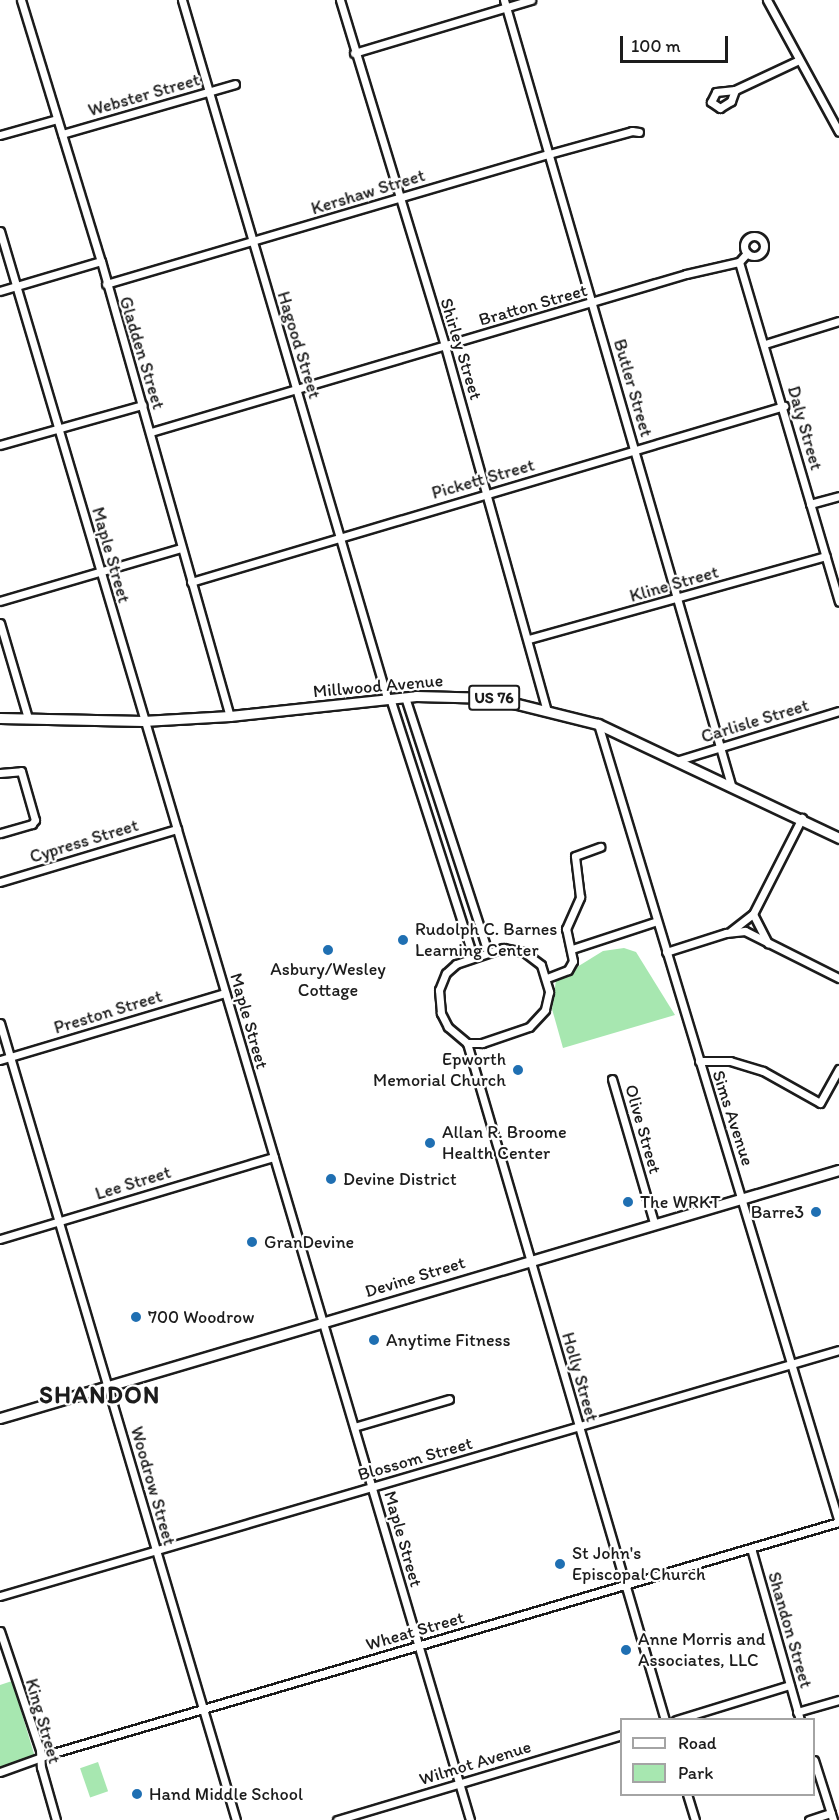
<!DOCTYPE html>
<html>
<head>
<meta charset="utf-8">
<style>
  body { margin:0 }
  #map { position:relative; width:839px; height:1820px; overflow:hidden; background:#fff; font-family:Itim,sans-serif }
  div>[style] { position:absolute }
  .green>* { inset:0; background:#a7e7b0; transform-origin:0 0 }
  .roads { filter:drop-shadow(2px 0 #1c1c1c) drop-shadow(-2px 0 #1c1c1c) drop-shadow(0 2px #1c1c1c) drop-shadow(0 -2px #1c1c1c) }
  .minor>* { height:7px; margin:-3.5px; padding:0 3.5px; transform-origin:3.5px; border-radius:3.5px; background:#fff }
  .minor>.ring { margin:-3.5px; padding:0; box-sizing:content-box; background:none; border:7px solid #fff; border-radius:50% }
  .major>* { height:9px; margin:-4.5px; padding:0 4.5px; transform-origin:4.5px; border-radius:4.5px; background:#fff }
  .dots>* { width:16px; height:16px; translate:-50% -50%; box-sizing:border-box; border:3px solid #fff; border-radius:50% }
  span { translate:-50% -50%; white-space:nowrap; text-align:center; line-height:1.15; -webkit-text-stroke:4.5px #fff; paint-order:stroke }
  .shield-label span { padding:2px 4px; background:#fff; border:2px solid; border-radius:4px; -webkit-text-stroke-width:0 }
  .shield-label { font-size:16px; color:#1c1c1c; font-weight:700 }
  .street-label { font-size:18px; color:#1c1c1c }
  .poi-label { font-size:18px; color:#1c1c1c }
  .left { translate:0 -50%; text-align:left }
  .right { translate:-100% -50%; text-align:right }
  .district-label { font-size:24px; color:#1c1c1c; font-weight:700; letter-spacing:1.5px }
  .legend { position:absolute; left:620px; top:1718px; width:195px; height:78px; box-sizing:border-box; background:#fff; border:2px solid #a4a4a4; margin:0; padding:8px 10px; list-style:none; font-size:18px; color:#1c1c1c }
  .legend li { display:flex; align-items:center; gap:12px; height:30px }
  .legend b { width:30px; border:2px solid #a4a4a4 }
  .scale { position:absolute; left:620px; top:36px; width:108px; height:27px; box-sizing:border-box; border:3px solid #1c1c1c; border-top:0; padding-left:8px; font-size:18px; line-height:21px; white-space:nowrap; color:#1c1c1c; -webkit-text-stroke:4px #fff; paint-order:stroke }
</style>
</head>
<body>
<div id="map">
  <div class="green">
    <div style="clip-path:polygon(624px 948px,636px 952px,675px 1015px,563px 1048px,552px 1009px,556px 980px,603px 951px)"></div>
    <div style="clip-path:polygon(12px 1681px,35px 1757px,0 1767px,0 1685px)"></div>
    <div style="left:98px;top:1762px;width:31px;height:19px;rotate:71deg"></div>
  </div>
  <div class="roads">
    <div class="minor">
      <div style="left:21px;top:0;width:273px;rotate:73deg"></div>
      <div style="left:101px;top:261px;width:473px;rotate:74.2deg"></div>
      <div style="left:182px;top:0;width:727px;rotate:73.63deg"></div>
      <div style="left:340px;top:0;width:362px;rotate:73.1deg"></div>
      <div style="left:445px;top:346px;width:376px;rotate:74.4deg"></div>
      <div style="left:504px;top:0;width:817px;rotate:73.87deg"></div>
      <div style="left:767px;top:0;width:150px;rotate:61.4deg"></div>
      <div style="left:354px;top:53px;width:185px;rotate:-16.7deg"></div>
      <div style="left:735px;top:90px;width:12px;rotate:110deg"></div>
      <div style="left:731px;top:101px;width:13px;rotate:148deg"></div>
      <div style="left:720px;top:108px;width:11px;rotate:-146deg"></div>
      <div style="left:711px;top:102px;width:11px;rotate:-63deg"></div>
      <div style="left:716px;top:92px;width:19px;rotate:-6deg"></div>
      <div style="left:735px;top:90px;width:68px;rotate:-25.1deg"></div>
      <div style="left:62px;top:134px;width:180px;rotate:-16.1deg"></div>
      <div style="left:0;top:135px;width:59px;rotate:-15.7deg"></div>
      <div style="left:0;top:231px;width:1657px;rotate:73.52deg"></div>
      <div class="ring" style="left:744px;top:236px;width:13px;height:13px"></div>
      <div style="left:739px;top:262px;width:354px;rotate:73.6deg"></div>
      <div style="left:106px;top:284px;width:462px;rotate:-16.4deg"></div>
      <div style="left:549px;top:154px;width:86px;rotate:-15.5deg"></div>
      <div style="left:632px;top:131px;width:7px;rotate:8deg"></div>
      <div style="left:0;top:291px;width:105px;rotate:-16.5deg"></div>
      <div style="left:765px;top:344px;width:77px;rotate:-17.3deg"></div>
      <div style="left:151px;top:432px;width:558px;rotate:-16.45deg"></div>
      <div style="left:686px;top:274px;width:54px;rotate:-12.8deg"></div>
      <div style="left:739px;top:262px;width:12px;rotate:-48deg"></div>
      <div style="left:0;top:445px;width:148px;rotate:-15.7deg"></div>
      <div style="left:810px;top:504px;width:30px;rotate:-15deg"></div>
      <div style="left:191px;top:582px;width:619px;rotate:-16.53deg"></div>
      <div style="left:0;top:601px;width:189px;rotate:-16.3deg"></div>
      <div style="left:0;top:623px;width:99px;rotate:73.6deg"></div>
      <div style="left:529px;top:639px;width:308px;rotate:-15.6deg"></div>
      <div style="left:405px;top:697px;width:268px;rotate:72deg"></div>
      <div style="left:390px;top:698px;width:272px;rotate:72.2deg"></div>
      <div style="left:598px;top:724px;width:834px;rotate:73.2deg"></div>
      <div style="left:679px;top:760px;width:167px;rotate:-17deg"></div>
      <div style="left:0;top:773px;width:21px;rotate:-5deg"></div>
      <div style="left:21px;top:771px;width:51px;rotate:74.1deg"></div>
      <div style="left:35px;top:820px;width:5px;rotate:127deg"></div>
      <div style="left:32px;top:824px;width:33px;rotate:164deg"></div>
      <div style="left:0;top:882px;width:185px;rotate:-16.7deg"></div>
      <div style="left:753px;top:914px;width:33px;rotate:63deg"></div>
      <div style="left:731px;top:931px;width:28px;rotate:-38deg"></div>
      <div style="left:753px;top:914px;width:108px;rotate:-63deg"></div>
      <div style="left:503px;top:948px;width:21px;rotate:11deg"></div>
      <div style="left:524px;top:952px;width:21px;rotate:37deg"></div>
      <div style="left:541px;top:965px;width:28px;rotate:73deg"></div>
      <div style="left:549px;top:992px;width:18px;rotate:103deg"></div>
      <div style="left:545px;top:1010px;width:23px;rotate:133deg"></div>
      <div style="left:529px;top:1027px;width:50px;rotate:161.2deg"></div>
      <div style="left:482px;top:1043px;width:15px;rotate:180deg"></div>
      <div style="left:467px;top:1043px;width:25px;rotate:-140deg"></div>
      <div style="left:448px;top:1027px;width:16px;rotate:-117deg"></div>
      <div style="left:441px;top:1013px;width:23px;rotate:-95deg"></div>
      <div style="left:439px;top:990px;width:18px;rotate:-68deg"></div>
      <div style="left:446px;top:973px;width:13px;rotate:-42deg"></div>
      <div style="left:456px;top:964px;width:50px;rotate:-18.8deg"></div>
      <div style="left:572px;top:949px;width:89px;rotate:-18.2deg"></div>
      <div style="left:666px;top:952px;width:63px;rotate:-17.6deg"></div>
      <div style="left:726px;top:933px;width:19px;rotate:-6deg"></div>
      <div style="left:745px;top:931px;width:105px;rotate:26.6deg"></div>
      <div style="left:547px;top:978px;width:22px;rotate:-21deg"></div>
      <div style="left:568px;top:970px;width:10px;rotate:-61deg"></div>
      <div style="left:573px;top:961px;width:33px;rotate:-102deg"></div>
      <div style="left:566px;top:929px;width:35px;rotate:-66deg"></div>
      <div style="left:580px;top:897px;width:41px;rotate:-97deg"></div>
      <div style="left:575px;top:856px;width:27px;rotate:-20deg"></div>
      <div style="left:0;top:1023px;width:831px;rotate:73.51deg"></div>
      <div style="left:467px;top:1043px;width:705px;rotate:73.7deg"></div>
      <div style="left:0;top:1060px;width:235px;rotate:-16.6deg"></div>
      <div style="left:699px;top:1061px;width:31px"></div>
      <div style="left:730px;top:1061px;width:34px;rotate:17deg"></div>
      <div style="left:763px;top:1071px;width:65px;rotate:29.3deg"></div>
      <div style="left:820px;top:1103px;width:39px;rotate:-61deg"></div>
      <div style="left:612px;top:1079px;width:150px;rotate:73.7deg"></div>
      <div style="left:0;top:1239px;width:286px;rotate:-16.7deg"></div>
      <div style="left:354px;top:1427px;width:99px;rotate:-16.4deg"></div>
      <div style="left:751px;top:1548px;width:179px;rotate:74.1deg"></div>
      <div style="left:0;top:1596px;width:874px;rotate:-16.34deg"></div>
      <div style="left:0;top:1631px;width:126px;rotate:71.4deg"></div>
      <div style="left:40px;top:1750px;width:17px;rotate:87deg"></div>
      <div style="left:41px;top:1767px;width:55px;rotate:74.2deg"></div>
      <div style="left:797px;top:1712px;width:44px;rotate:-15.9deg"></div>
      <div style="left:676px;top:1720px;width:119px;rotate:-17.1deg"></div>
      <div style="left:814px;top:1760px;width:63px;rotate:72.4deg"></div>
      <div style="left:0;top:1772px;width:53px;rotate:-19.8deg"></div>
      <div style="left:50px;top:1754px;width:822px;rotate:-16.39deg"></div>
      <div style="left:687px;top:1794px;width:27px;rotate:73deg"></div>
      <div style="left:337px;top:1820px;width:297px;rotate:-16.6deg"></div>
      <div style="left:809px;top:1820px;width:23px;rotate:-18deg"></div>
    </div>
    <div class="major">
      <div style="left:0;top:718px;width:143px;rotate:1.2deg"></div>
      <div style="left:143px;top:721px;width:87px;rotate:-3.3deg"></div>
      <div style="left:230px;top:716px;width:187px;rotate:-6.1deg"></div>
      <div style="left:416px;top:696px;width:77px;rotate:1.5deg"></div>
      <div style="left:493px;top:698px;width:108px;rotate:13.9deg"></div>
      <div style="left:598px;top:724px;width:267px;rotate:25.3deg"></div>
      <div style="left:0;top:1418px;width:875px;rotate:-16.47deg"></div>
    </div>
  </div>
  <div class="dots">
    <div style="left:403px;top:940px;background:#1f6fb2"></div>
    <div style="left:328px;top:950px;background:#1f6fb2"></div>
    <div style="left:518px;top:1070px;background:#1f6fb2"></div>
    <div style="left:430px;top:1143px;background:#1f6fb2"></div>
    <div style="left:331px;top:1179px;background:#1f6fb2"></div>
    <div style="left:628px;top:1202px;background:#1f6fb2"></div>
    <div style="left:816px;top:1212px;background:#1f6fb2"></div>
    <div style="left:252px;top:1242px;background:#1f6fb2"></div>
    <div style="left:136px;top:1317px;background:#1f6fb2"></div>
    <div style="left:374px;top:1340px;background:#1f6fb2"></div>
    <div style="left:560px;top:1564px;background:#1f6fb2"></div>
    <div style="left:626px;top:1650px;background:#1f6fb2"></div>
    <div style="left:137px;top:1794px;background:#1f6fb2"></div>
  </div>
  <div class="shield-label">
    <span style="left:494px;top:698px">US 76</span>
  </div>
  <div class="street-label">
    <span style="left:144px;top:95px;rotate:-16deg">Webster Street</span>
    <span style="left:368px;top:192px;rotate:-17deg">Kershaw Street</span>
    <span style="left:533px;top:305px;rotate:-16deg">Bratton Street</span>
    <span style="left:299px;top:345px;rotate:73deg">Hagood Street</span>
    <span style="left:461px;top:349px;rotate:73deg">Shirley Street</span>
    <span style="left:142px;top:353px;rotate:73deg">Gladden Street</span>
    <span style="left:633px;top:388px;rotate:74deg">Butler Street</span>
    <span style="left:805px;top:428px;rotate:74deg">Daly Street</span>
    <span style="left:483px;top:479px;rotate:-16deg">Pickett Street</span>
    <span style="left:111px;top:555px;rotate:74deg">Maple Street</span>
    <span style="left:674px;top:584px;rotate:-16deg">Kline Street</span>
    <span style="left:378px;top:686px;rotate:-5deg">Millwood Avenue</span>
    <span style="left:755px;top:721px;rotate:-17deg">Carlisle Street</span>
    <span style="left:84px;top:841px;rotate:-17deg">Cypress Street</span>
    <span style="left:108px;top:1012px;rotate:-17deg">Preston Street</span>
    <span style="left:249px;top:1021px;rotate:74deg">Maple Street</span>
    <span style="left:733px;top:1118px;rotate:72deg">Sims Avenue</span>
    <span style="left:643px;top:1129px;rotate:74deg">Olive Street</span>
    <span style="left:133px;top:1183px;rotate:-17deg">Lee Street</span>
    <span style="left:415px;top:1277px;rotate:-17deg">Devine Street</span>
    <span style="left:580px;top:1377px;rotate:74deg">Holly Street</span>
    <span style="left:415px;top:1459px;rotate:-16deg">Blossom Street</span>
    <span style="left:153px;top:1486px;rotate:74deg">Woodrow Street</span>
    <span style="left:403px;top:1539px;rotate:74deg">Maple Street</span>
    <span style="left:790px;top:1630px;rotate:74deg">Shandon Street</span>
    <span style="left:415px;top:1631px;rotate:-16deg">Wheat Street</span>
    <span style="left:43px;top:1721px;rotate:74deg">King Street</span>
    <span style="left:475px;top:1763px;rotate:-17deg">Wilmot Avenue</span>
  </div>
  <div class="poi-label">
    <span class="left" style="left:415px;top:940px">Rudolph C. Barnes<br>Learning Center</span>
    <span style="left:328px;top:980px">Asbury/Wesley<br>Cottage</span>
    <span class="right" style="left:506px;top:1070px">Epworth<br>Memorial Church</span>
    <span class="left" style="left:442px;top:1143px">Allan R. Broome<br>Health Center</span>
    <span class="left" style="left:343px;top:1179px">Devine District</span>
    <span class="left" style="left:640px;top:1202px">The WRKT</span>
    <span class="right" style="left:804px;top:1212px">Barre3</span>
    <span class="left" style="left:264px;top:1242px">GranDevine</span>
    <span class="left" style="left:148px;top:1317px">700 Woodrow</span>
    <span class="left" style="left:386px;top:1340px">Anytime Fitness</span>
    <span class="left" style="left:572px;top:1564px">St John's<br>Episcopal Church</span>
    <span class="left" style="left:638px;top:1650px">Anne Morris and<br>Associates, LLC</span>
    <span class="left" style="left:149px;top:1794px">Hand Middle School</span>
  </div>
  <div class="district-label">
    <span style="left:100px;top:1395px">SHANDON</span>
  </div>
  <ul class="legend">
  <li><b style="height:8px;background:#fff"></b>Road</li>
  <li><b style="height:16px;background:#a7e7b0"></b>Park</li>
  </ul>
  <div class="scale">100 m</div>
</div>
</body>
</html>
